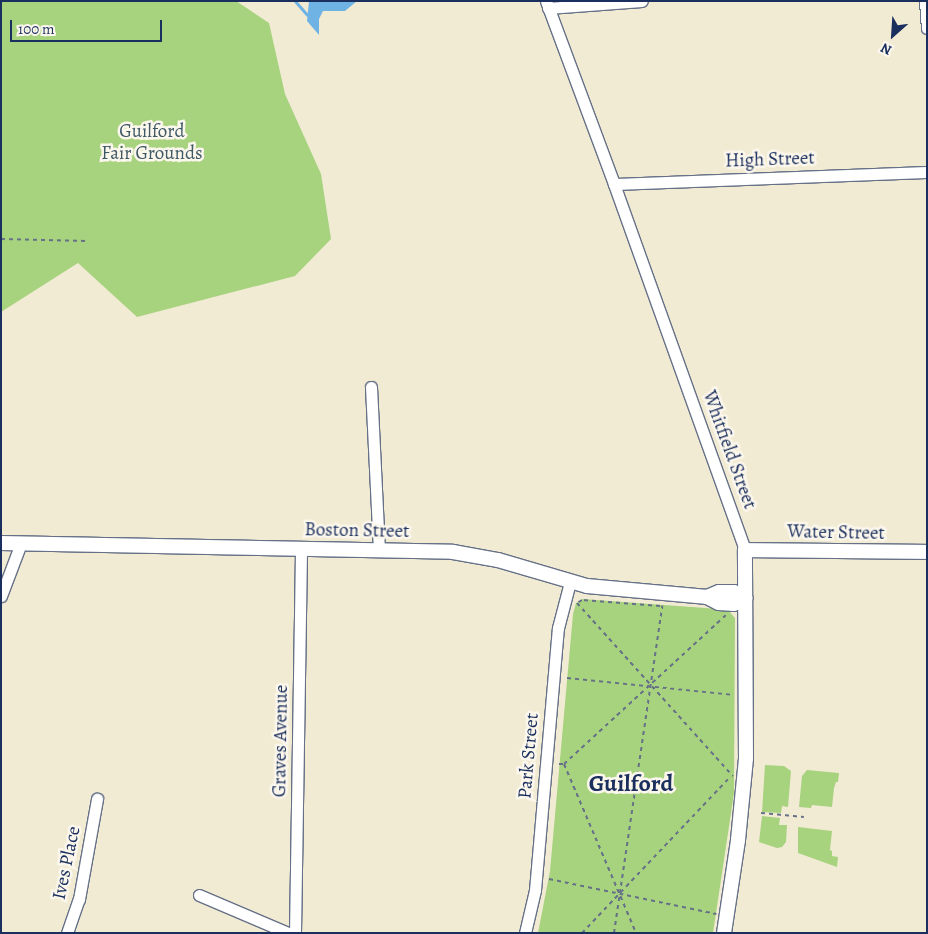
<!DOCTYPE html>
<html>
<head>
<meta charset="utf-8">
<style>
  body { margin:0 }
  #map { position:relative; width:928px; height:934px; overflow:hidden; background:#f2ebd4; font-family:Alegreya,serif }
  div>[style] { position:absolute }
  .green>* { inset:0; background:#a7d27e }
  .water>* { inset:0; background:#6eb3e4 }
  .stream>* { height:3px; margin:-1.5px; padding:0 1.5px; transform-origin:1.5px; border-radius:1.5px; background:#6eb3e4 }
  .path>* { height:2px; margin-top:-1px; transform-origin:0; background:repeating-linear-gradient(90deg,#667187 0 4px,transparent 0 8px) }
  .roads { filter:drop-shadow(1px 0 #667187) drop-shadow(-1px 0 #667187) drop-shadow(0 1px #667187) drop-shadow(0 -1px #667187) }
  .minor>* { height:11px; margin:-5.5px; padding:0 5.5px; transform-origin:5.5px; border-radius:5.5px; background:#fff }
  .major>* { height:14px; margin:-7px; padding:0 7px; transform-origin:7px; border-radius:7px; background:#fff }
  span { translate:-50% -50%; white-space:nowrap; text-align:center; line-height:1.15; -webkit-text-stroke:5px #fbf7ec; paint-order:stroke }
  .park-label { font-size:19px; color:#3e5866 }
  .street-label { font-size:19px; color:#1b2f5e }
  .district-label { font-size:24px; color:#1b2f5e; font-weight:700 }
  .frame { position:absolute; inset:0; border:2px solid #1b2f5e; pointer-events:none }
  .north { position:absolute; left:868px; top:10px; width:50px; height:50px; -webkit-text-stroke:4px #fbf7ec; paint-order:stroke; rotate:206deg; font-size:14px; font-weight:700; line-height:20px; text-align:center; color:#1b2f5e }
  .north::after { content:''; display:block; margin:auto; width:18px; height:22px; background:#1b2f5e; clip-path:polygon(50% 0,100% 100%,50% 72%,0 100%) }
  .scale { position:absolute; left:10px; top:20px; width:152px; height:22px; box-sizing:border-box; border:2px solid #1b2f5e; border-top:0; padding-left:6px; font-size:15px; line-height:18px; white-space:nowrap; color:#1b2f5e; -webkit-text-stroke:4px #fbf7ec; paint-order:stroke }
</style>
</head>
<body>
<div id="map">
  <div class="green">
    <div style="clip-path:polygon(1px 1px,236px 1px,269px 23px,285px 94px,321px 174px,331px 239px,295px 276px,137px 317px,78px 263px,1px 312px)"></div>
    <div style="clip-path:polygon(583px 599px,719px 609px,728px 610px,735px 618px,734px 793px,713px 933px,538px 933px,550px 871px,573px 614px,576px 603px)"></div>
    <div style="clip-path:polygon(765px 765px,784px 766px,791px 771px,788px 807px,782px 806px,781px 813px,762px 812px)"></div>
    <div style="clip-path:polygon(807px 770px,839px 773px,838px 782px,836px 782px,834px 788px,832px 807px,812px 805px,811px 808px,799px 807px,802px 776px)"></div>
    <div style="clip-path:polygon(762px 816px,780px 818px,779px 825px,787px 825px,786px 842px,782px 847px,777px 848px,759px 842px)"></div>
    <div style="clip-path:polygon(798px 827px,832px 831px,830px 850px,832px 851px,832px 856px,838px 857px,837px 867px,798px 853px)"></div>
  </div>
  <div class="water">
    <div style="clip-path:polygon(309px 1px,357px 1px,345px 11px,323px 11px,319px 19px,319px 35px,307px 21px)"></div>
  </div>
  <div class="stream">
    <div style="left:295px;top:1px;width:18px;rotate:49deg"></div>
  </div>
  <div class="path">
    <div style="left:1px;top:239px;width:86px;rotate:1.3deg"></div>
    <div style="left:660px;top:606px;width:78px;rotate:-175.6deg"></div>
    <div style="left:582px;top:600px;width:6px;rotate:149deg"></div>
    <div style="left:577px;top:603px;width:233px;rotate:48deg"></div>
    <div style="left:567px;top:678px;width:167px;rotate:5.8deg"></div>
    <div style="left:559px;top:764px;width:5px"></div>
    <div style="left:564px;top:764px;width:184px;rotate:66.9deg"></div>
    <div style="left:564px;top:764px;width:220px;rotate:-42.6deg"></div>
    <div style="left:761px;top:813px;width:43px;rotate:5.3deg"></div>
    <div style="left:549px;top:879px;width:171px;rotate:11.8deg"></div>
    <div style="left:582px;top:933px;width:216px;rotate:-46.5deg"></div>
    <div style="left:614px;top:933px;width:331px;rotate:-81.6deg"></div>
  </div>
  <div class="roads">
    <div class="minor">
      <div style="left:546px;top:1px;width:195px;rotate:69.6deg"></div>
      <div style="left:614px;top:184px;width:389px;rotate:70.3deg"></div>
      <div style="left:925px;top:1px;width:27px;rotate:86deg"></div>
      <div style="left:548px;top:8px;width:94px;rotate:-4.3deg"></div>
      <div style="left:614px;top:184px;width:313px;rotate:-2.2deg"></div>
      <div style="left:371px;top:387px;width:163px;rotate:87.2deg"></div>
      <div style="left:1px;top:596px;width:57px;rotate:-69.3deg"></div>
      <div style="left:199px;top:895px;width:97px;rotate:23.1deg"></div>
      <div style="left:67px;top:933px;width:36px;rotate:-71deg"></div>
      <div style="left:79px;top:899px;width:102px;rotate:-79.8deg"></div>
      <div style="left:295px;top:933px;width:384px;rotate:-89.1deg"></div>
      <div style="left:525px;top:933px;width:44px;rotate:-76.9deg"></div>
      <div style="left:535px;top:890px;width:263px;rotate:-85deg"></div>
      <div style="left:558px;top:628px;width:48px;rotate:-75.4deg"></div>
    </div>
    <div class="major">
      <div style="left:1px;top:543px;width:452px;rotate:1.1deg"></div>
      <div style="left:453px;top:552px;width:46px;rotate:10.1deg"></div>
      <div style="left:498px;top:560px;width:93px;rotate:16.3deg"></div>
      <div style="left:587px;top:586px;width:121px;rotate:5.2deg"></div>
      <div style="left:707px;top:597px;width:13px;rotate:27deg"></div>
      <div style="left:719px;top:603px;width:15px;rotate:4deg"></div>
      <div style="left:734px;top:604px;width:13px;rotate:-29deg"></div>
      <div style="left:707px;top:597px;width:13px;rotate:-23deg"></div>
      <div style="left:719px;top:592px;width:15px"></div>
      <div style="left:734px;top:592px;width:13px;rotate:29deg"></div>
      <div style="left:724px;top:933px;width:94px;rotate:-81.4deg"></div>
      <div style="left:738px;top:840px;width:82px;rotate:-84.4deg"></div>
      <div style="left:746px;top:758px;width:208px;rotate:-90.3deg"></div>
      <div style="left:745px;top:550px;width:182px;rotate:0.6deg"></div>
    </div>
  </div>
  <div class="park-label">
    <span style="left:152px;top:143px">Guilford<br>Fair Grounds</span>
  </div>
  <div class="street-label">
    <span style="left:770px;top:160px;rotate:-2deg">High Street</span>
    <span style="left:729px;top:450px;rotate:70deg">Whitfield Street</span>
    <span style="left:357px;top:531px;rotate:1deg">Boston Street</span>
    <span style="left:836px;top:533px;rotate:1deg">Water Street</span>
    <span style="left:281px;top:741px;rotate:-89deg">Graves Avenue</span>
    <span style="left:529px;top:756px;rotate:-85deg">Park Street</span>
    <span style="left:67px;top:863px;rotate:-78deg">Ives Place</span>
  </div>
  <div class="district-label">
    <span style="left:631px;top:784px">Guilford</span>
  </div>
  <div class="frame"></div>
  <div class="north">N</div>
  <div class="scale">100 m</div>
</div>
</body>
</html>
